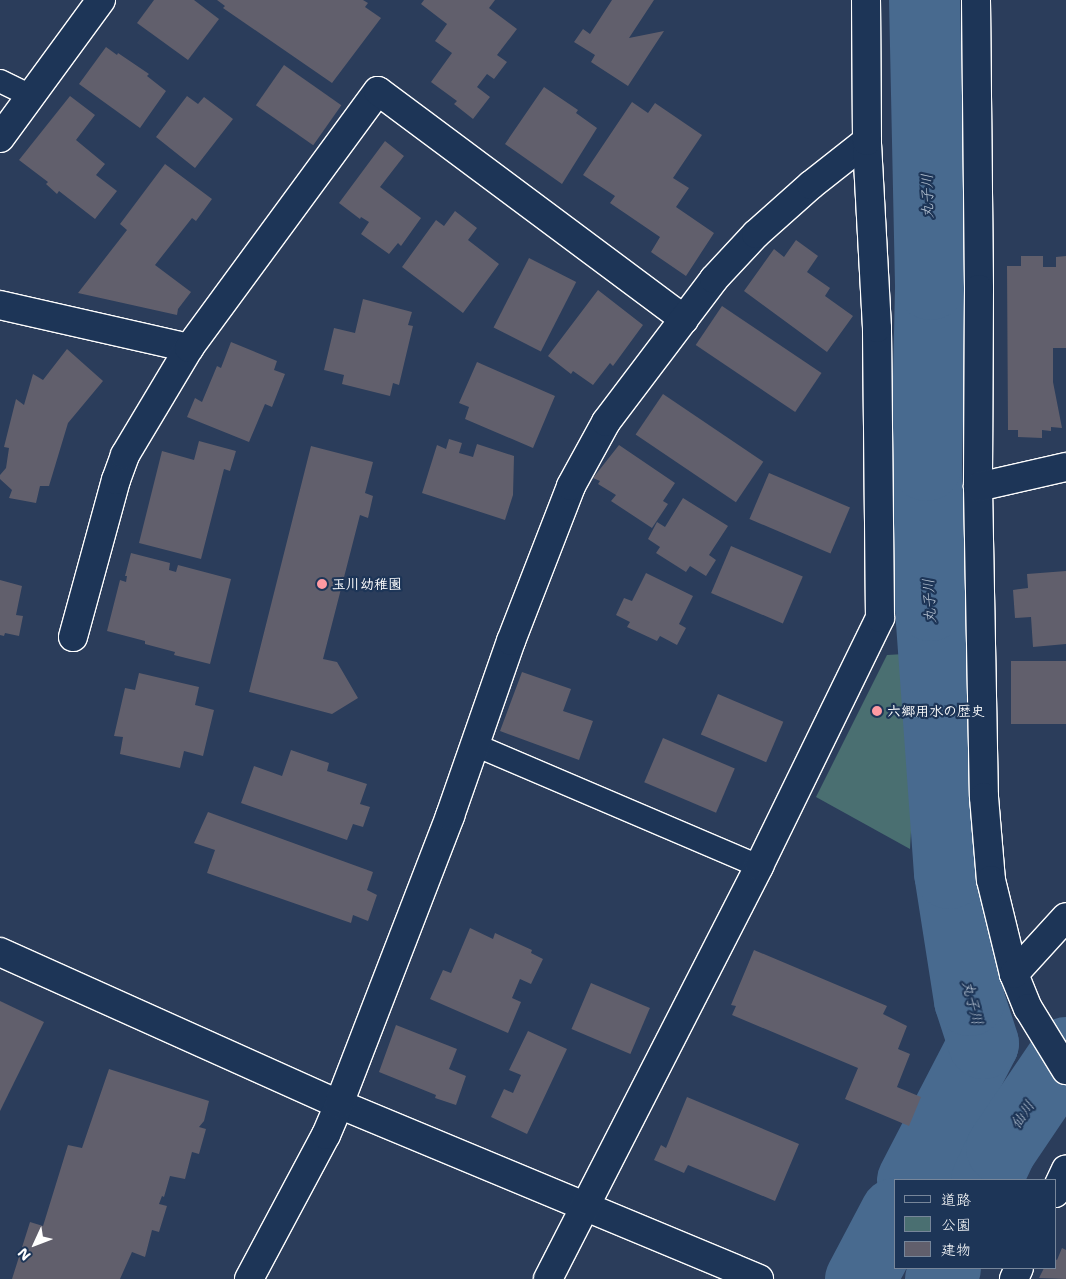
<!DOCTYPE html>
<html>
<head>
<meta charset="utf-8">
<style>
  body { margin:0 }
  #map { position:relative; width:1066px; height:1279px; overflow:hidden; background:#2b3d5b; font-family:"Shantell Sans","Klee One",sans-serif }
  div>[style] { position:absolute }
  .green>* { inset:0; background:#4a6f71 }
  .river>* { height:71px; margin:-35.5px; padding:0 35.5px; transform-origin:35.5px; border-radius:35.5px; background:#486a8f }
  .building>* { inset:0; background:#615f6c; transform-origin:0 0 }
  .roads { filter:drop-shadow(1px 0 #fff) drop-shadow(-1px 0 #fff) drop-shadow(0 1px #fff) drop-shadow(0 -1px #fff) }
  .lane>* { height:22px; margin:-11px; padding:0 11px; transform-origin:11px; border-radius:11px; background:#1d3557 }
  .street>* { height:28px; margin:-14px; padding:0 14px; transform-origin:14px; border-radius:14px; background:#1d3557 }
  .secondary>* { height:28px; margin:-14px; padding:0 14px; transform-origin:14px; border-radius:14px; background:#1d3557 }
  .dots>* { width:14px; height:14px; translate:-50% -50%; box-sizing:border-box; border:2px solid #1d3557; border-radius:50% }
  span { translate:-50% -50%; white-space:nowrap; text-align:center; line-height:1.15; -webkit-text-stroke:4.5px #1d3557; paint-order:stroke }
  .poi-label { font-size:14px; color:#fff; font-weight:700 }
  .left { translate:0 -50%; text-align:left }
  .water-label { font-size:15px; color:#b6c3d2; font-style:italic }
  .legend { position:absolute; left:894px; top:1179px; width:162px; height:90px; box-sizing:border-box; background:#1d3557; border:1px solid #77869a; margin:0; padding:6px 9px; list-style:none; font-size:15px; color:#fff }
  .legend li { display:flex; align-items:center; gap:10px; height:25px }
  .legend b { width:25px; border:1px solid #77869a }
  .north { position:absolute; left:10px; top:1219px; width:50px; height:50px; -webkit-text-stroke:4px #1d3557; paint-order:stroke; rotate:227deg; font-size:14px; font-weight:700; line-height:20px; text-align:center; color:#fff }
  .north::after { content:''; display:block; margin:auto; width:18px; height:22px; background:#fff; clip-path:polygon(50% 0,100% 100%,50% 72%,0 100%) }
</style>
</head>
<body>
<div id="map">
  <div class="green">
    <div style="clip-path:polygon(921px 653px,910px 849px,816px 797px,887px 655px)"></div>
  </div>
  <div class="river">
    <div style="left:912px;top:1180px;width:154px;rotate:-62.6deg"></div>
    <div style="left:983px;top:1043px;width:45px;rotate:-108deg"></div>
    <div style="left:969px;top:1000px;width:129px;rotate:-98.9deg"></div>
    <div style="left:949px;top:873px;width:269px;rotate:-94.1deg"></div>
    <div style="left:930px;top:605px;width:140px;rotate:-91.6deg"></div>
    <div style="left:926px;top:465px;width:181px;rotate:-88.7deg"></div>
    <div style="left:930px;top:284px;width:284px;rotate:-91.2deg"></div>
    <div style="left:986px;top:1180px;width:35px;rotate:-65deg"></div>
    <div style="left:1001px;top:1148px;width:116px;rotate:-55.9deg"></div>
    <div style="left:860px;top:1279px;width:75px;rotate:-62.1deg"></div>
    <div style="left:940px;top:1279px;width:12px;rotate:-66deg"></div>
  </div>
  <div class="building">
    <div style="clip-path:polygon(154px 0,194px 0,219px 19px,188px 60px,137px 23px)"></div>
    <div style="clip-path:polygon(217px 0,363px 0,368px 3px,365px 7px,381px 18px,332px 83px,223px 8px,225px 6px)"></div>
    <div style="clip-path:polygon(424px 0,495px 0,489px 8px,517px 29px,497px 55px,507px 62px,494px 79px,487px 74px,477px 87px,490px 97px,473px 119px,454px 104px,457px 101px,431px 82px,452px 53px,435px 41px,447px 24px,421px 4px)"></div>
    <div style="clip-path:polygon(612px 0,654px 0,629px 38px,664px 31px,628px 86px,591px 62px,595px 55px,574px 42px,583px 29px,590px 34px)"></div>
    <div style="clip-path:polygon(106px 47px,117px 55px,118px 53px,149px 74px,147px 76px,166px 91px,140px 128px,79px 84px)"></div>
    <div style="left:284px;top:65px;width:70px;height:49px;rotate:35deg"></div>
    <div style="clip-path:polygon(544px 87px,578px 110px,576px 113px,597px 128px,562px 184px,505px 144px)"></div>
    <div style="clip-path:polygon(70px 96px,95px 115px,76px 140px,105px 164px,96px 175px,117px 191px,95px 219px,59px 191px,57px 194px,46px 184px,48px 182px,19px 160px)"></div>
    <div style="clip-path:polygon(187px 96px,198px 104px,204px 97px,233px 119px,195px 168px,156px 137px)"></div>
    <div style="clip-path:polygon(632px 102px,648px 113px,655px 103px,702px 135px,673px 178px,689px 188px,676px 207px,714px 233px,686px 276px,651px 252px,660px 237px,610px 203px,615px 196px,583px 175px)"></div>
    <div style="clip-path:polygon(385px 141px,404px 156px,380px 187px,421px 218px,401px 246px,398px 243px,389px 254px,361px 234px,369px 222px,361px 217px,360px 219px,339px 203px)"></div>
    <div style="clip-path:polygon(165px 164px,212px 199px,196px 221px,192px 218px,155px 265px,191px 292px,178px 309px,177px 315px,78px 293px,127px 230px,120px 224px)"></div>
    <div style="clip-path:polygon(455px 211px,477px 228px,468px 240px,499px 264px,463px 313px,402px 267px,436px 220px,444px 226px)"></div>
    <div style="clip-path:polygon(796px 240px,818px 256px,807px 272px,830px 288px,825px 296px,853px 316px,827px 352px,744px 291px,774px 249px,784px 257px)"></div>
    <div style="clip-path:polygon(1021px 256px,1043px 256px,1043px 267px,1056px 267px,1056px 257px,1066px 256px,1066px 348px,1053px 348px,1053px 382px,1062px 428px,1051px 427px,1051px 431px,1042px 430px,1042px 438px,1018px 437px,1018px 430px,1008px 430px,1007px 266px,1021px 266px)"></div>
    <div style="left:529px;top:258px;width:53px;height:78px;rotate:27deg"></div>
    <div style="clip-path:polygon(598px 290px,643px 325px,613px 366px,610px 363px,593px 385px,573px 371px,571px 374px,548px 356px)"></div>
    <div style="clip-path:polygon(363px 299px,412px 312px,408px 325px,413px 326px,399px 385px,393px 383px,390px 396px,342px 384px,344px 375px,324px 370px,334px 328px,355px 333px)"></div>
    <div style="left:722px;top:306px;width:120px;height:47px;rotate:34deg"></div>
    <div style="clip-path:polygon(231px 342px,277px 361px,274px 370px,285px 374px,272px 407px,265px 404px,249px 442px,187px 417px,195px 398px,202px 402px,217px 366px,221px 368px)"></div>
    <div style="clip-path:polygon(67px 349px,103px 381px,68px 423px,49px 486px,40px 486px,36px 503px,9px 498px,12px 490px,0 479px,0 475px,6px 468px,9px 448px,4px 447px,16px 399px,24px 405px,33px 374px,43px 380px)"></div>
    <div style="clip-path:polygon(477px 362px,555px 396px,533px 448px,465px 419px,469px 407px,459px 403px)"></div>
    <div style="left:663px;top:394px;width:121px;height:49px;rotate:34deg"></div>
    <div style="clip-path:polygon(449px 439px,462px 443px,459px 453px,473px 457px,477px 444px,514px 456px,513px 495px,505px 520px,422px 493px,437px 445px,446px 449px)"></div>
    <div style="clip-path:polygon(199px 441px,236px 451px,230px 471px,224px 469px,201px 559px,139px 543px,162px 451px,194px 460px)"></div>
    <div style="clip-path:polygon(619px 445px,675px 483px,663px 501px,668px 504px,652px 528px,611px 501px,616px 495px,598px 484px,600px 481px,593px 478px)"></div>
    <div style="clip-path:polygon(311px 446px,373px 462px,365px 493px,373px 496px,368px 518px,360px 515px,323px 659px,337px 662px,358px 698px,332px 714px,249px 692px)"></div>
    <div style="left:769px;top:473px;width:88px;height:50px;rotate:23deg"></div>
    <div style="clip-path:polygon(683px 498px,728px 526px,709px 555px,716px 560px,706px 576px,690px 566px,686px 572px,656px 553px,660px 547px,648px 539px,657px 522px,665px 527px)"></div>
    <div style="left:731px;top:546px;width:78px;height:51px;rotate:23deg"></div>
    <div style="clip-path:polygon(131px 553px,170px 563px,169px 570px,176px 572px,178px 565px,231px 579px,210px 664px,174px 655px,175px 652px,145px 644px,145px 641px,107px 631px,120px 580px,126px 582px,127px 576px,125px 576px)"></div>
    <div style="clip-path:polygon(1066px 571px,1066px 644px,1033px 647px,1031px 617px,1015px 618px,1013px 590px,1028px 588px,1027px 574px)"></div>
    <div style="clip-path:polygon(646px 573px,693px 596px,679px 624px,686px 628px,677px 645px,660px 636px,657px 641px,627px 627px,630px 622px,616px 615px,624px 598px,632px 601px)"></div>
    <div style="clip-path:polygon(0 580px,22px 586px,16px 615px,23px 616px,19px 636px,5px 633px,4px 636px,0 635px)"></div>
    <div style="left:1066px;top:661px;width:63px;height:55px;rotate:90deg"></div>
    <div style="clip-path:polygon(522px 672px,571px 689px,563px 711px,593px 721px,579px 760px,500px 731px)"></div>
    <div style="clip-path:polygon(139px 673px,199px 687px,195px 705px,214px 710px,203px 756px,184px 751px,180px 768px,120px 754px,123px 737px,114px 736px,125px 688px,135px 690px)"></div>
    <div style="left:718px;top:694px;width:71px;height:44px;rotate:23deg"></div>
    <div style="left:663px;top:738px;width:78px;height:48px;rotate:23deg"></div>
    <div style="clip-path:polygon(291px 750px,329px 763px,327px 771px,367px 784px,360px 804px,370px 807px,363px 827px,353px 824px,347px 840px,241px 803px,254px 766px,282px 776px)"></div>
    <div style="clip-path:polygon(208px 812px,373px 872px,367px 890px,377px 895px,368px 921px,353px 915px,351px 923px,207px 873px,215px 850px,194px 843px)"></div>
    <div style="clip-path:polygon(470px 928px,493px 939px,495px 933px,532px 950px,531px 953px,543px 959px,531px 984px,520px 979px,512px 998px,521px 1002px,508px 1033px,430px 999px,443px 970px,451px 973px)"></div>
    <div style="clip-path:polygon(754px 950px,887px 1006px,883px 1014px,907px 1026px,898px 1049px,910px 1054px,897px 1087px,921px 1097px,909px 1126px,845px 1099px,858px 1068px,732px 1015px,736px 1006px,731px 1005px)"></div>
    <div style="left:591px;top:983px;width:64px;height:50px;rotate:23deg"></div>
    <div style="clip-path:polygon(0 1001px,44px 1022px,0 1111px)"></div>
    <div style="clip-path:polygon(396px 1025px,457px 1049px,449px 1069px,466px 1076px,456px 1105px,435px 1098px,436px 1095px,379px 1072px)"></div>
    <div style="clip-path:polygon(528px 1031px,567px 1049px,527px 1134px,491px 1117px,504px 1089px,513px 1093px,521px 1075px,509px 1070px)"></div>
    <div style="clip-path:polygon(109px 1069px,209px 1101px,204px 1121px,199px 1127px,206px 1129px,199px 1154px,192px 1152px,185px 1179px,170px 1176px,164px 1197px,162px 1196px,159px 1204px,167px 1206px,159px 1232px,152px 1230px,145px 1257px,132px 1252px,120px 1279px,12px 1279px,30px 1222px,43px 1226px,68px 1145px,82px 1148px)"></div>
    <div style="clip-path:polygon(687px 1097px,799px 1144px,775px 1201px,688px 1165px,684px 1173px,654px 1160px,661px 1145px,666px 1148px)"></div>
    <div style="clip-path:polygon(1062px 1248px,1066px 1250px,1066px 1279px,1039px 1278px,1044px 1268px,1055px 1268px,1055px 1259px,1057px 1260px)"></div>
  </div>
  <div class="roads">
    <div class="lane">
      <div style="left:0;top:81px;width:34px;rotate:26deg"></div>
      <div style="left:475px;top:745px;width:309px;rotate:23.1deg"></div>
    </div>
    <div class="street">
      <div style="left:976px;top:0;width:289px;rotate:89.4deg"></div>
      <div style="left:979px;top:289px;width:198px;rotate:90.3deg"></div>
      <div style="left:978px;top:487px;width:310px;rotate:88.9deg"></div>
      <div style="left:984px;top:797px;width:83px;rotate:85.2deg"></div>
      <div style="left:991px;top:880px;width:97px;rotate:76.3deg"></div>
      <div style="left:1014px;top:974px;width:37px;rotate:68deg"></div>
      <div style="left:0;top:138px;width:171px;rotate:-53.8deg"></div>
      <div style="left:0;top:305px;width:194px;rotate:12.8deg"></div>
      <div style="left:978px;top:487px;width:90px;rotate:-12.8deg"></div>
      <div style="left:73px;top:637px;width:163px;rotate:-74.7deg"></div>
      <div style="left:116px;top:480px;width:27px;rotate:-70deg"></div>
      <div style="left:125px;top:455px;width:125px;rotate:-59.1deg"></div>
      <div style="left:189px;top:348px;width:319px;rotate:-53.7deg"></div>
      <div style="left:378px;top:91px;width:382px;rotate:36.7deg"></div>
      <div style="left:0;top:952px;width:372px;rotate:24.2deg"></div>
      <div style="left:339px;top:1104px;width:455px;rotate:22.6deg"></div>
      <div style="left:1014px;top:974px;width:77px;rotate:-47.6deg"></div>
      <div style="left:1055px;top:1193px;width:26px;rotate:-65deg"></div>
      <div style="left:249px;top:1279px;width:163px;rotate:-61.9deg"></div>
      <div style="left:326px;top:1135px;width:34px;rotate:-67deg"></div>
      <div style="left:339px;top:1104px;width:309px;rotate:-68.9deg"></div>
      <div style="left:450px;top:816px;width:185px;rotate:-70.8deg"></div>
      <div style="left:511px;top:641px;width:166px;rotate:-68.8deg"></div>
      <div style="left:571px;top:486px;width:73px;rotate:-61.3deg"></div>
      <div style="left:606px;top:422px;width:179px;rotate:-52.9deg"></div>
      <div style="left:714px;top:279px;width:62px;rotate:-47deg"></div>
      <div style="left:756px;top:234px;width:74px;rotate:-41.7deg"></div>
      <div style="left:811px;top:185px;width:71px;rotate:-38.2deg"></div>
      <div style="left:548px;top:1279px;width:464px;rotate:-62.9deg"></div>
      <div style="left:759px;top:866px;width:276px;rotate:-64deg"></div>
      <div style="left:880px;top:618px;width:290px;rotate:-90.6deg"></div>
      <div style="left:877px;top:328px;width:187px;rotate:-93.1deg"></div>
      <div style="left:867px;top:141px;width:141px;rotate:-90.4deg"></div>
      <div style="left:1014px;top:1279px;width:12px;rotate:-66deg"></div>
    </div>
    <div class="secondary">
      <div style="left:1028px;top:1008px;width:73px;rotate:58.5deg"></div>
    </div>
  </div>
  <div class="dots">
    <div style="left:322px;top:584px;background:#ff9aa2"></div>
    <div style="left:877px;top:711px;background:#ff9aa2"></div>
  </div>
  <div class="poi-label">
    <span class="left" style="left:332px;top:584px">玉川幼稚園</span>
    <span class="left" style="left:887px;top:711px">六郷用水の歴史</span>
  </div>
  <div class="water-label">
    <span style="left:928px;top:196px;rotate:-91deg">丸子川</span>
    <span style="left:930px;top:601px;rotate:-93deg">丸子川</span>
    <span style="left:972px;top:1003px;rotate:76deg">丸子川</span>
    <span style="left:1023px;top:1115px;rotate:-56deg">仙川</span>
  </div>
  <ul class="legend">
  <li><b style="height:6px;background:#1d3557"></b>道路</li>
  <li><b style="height:14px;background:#4a6f71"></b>公園</li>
  <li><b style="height:14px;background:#615f6c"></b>建物</li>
  </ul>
  <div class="north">N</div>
</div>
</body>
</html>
